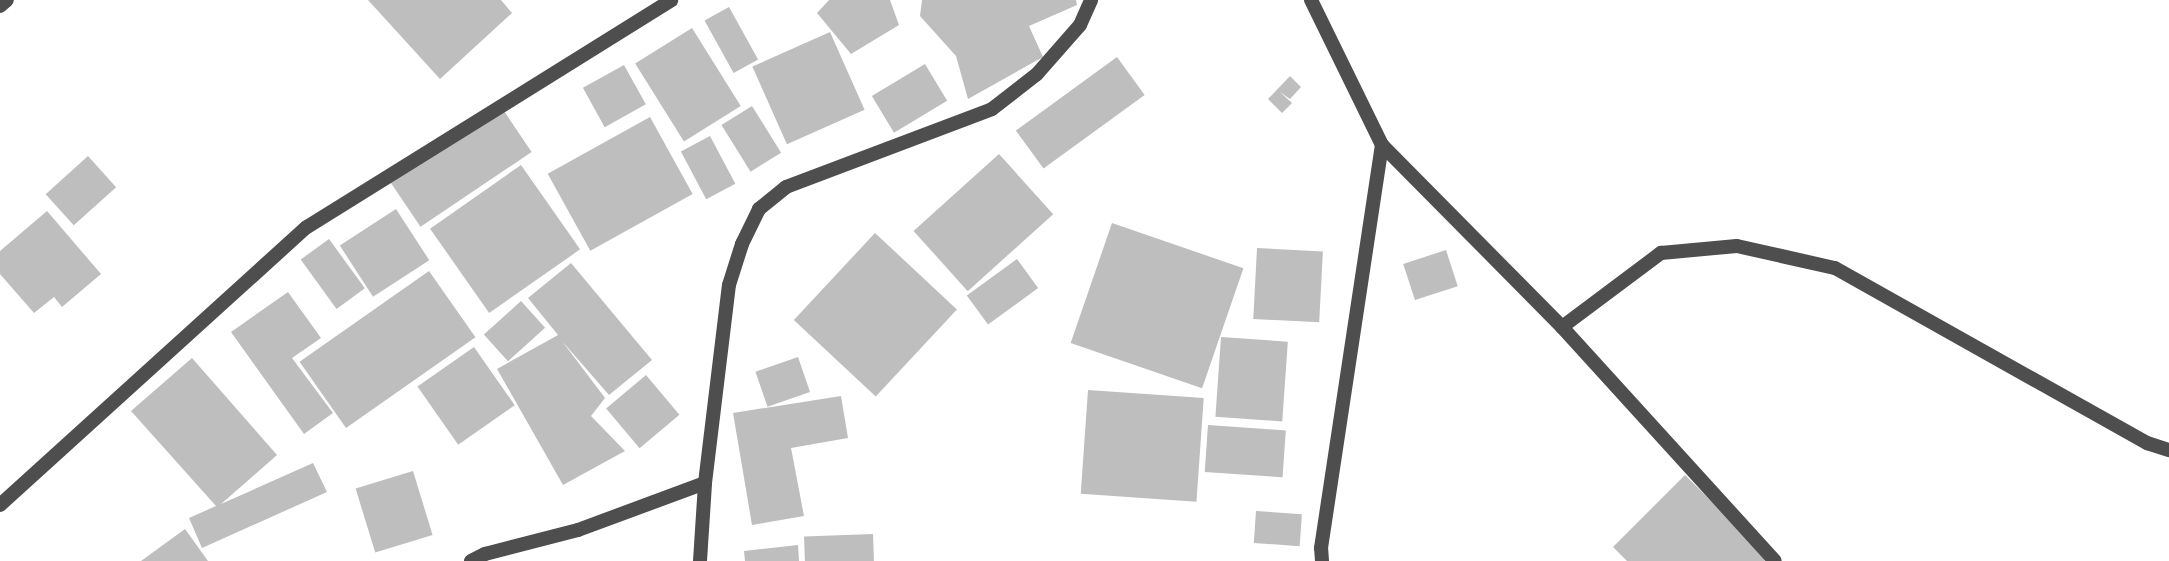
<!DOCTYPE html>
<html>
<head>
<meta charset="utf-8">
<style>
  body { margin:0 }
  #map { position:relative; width:2169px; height:561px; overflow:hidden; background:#fff; font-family:"Nunito Sans",sans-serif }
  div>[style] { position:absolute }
  .building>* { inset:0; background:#bebebe; transform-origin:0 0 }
  .street>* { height:14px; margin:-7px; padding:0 7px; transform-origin:7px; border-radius:7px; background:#4e4e4e }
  span { translate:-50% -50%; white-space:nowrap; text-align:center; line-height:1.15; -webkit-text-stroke:5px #fff; paint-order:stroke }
</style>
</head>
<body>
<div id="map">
  <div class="building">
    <div style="clip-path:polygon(368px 0,501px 0,512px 13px,440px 79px)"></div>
    <div style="clip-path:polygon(829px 0,890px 0,899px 25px,851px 54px,817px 13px)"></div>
    <div style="clip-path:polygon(922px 0,1076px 0,1077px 5px,1029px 26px,1043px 57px,968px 99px,956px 56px,920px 16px)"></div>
    <div style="left:729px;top:7px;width:60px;height:28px;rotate:61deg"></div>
    <div style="left:692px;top:28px;width:92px;height:67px;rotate:58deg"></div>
    <div style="left:830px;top:32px;width:85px;height:85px;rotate:66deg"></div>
    <div style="left:1117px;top:57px;width:47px;height:125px;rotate:54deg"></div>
    <div style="left:925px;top:64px;width:43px;height:62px;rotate:59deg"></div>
    <div style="left:624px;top:65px;width:45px;height:47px;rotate:61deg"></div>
    <div style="clip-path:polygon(1290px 76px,1301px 87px,1290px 99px,1280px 92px,1292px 103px,1282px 113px,1268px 99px)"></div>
    <div style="left:752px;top:106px;width:55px;height:36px;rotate:58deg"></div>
    <div style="left:502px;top:108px;width:53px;height:134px;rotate:56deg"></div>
    <div style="left:650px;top:117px;width:88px;height:117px;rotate:61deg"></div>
    <div style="left:710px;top:136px;width:54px;height:33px;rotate:62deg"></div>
    <div style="left:999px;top:154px;width:81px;height:115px;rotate:48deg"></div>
    <div style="left:88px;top:156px;width:42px;height:57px;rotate:48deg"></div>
    <div style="left:521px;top:165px;width:103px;height:111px;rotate:55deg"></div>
    <div style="left:396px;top:209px;width:61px;height:67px;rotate:57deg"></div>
    <div style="clip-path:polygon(47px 211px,101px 274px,62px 307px,54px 297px,34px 313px,0 274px,0 251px)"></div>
    <div style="left:1112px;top:223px;width:139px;height:127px;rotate:19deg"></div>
    <div style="left:875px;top:233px;width:112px;height:119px;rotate:43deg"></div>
    <div style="left:329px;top:239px;width:61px;height:35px;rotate:54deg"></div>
    <div style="left:1257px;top:248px;width:66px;height:71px;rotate:3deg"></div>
    <div style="left:1446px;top:250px;width:38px;height:45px;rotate:72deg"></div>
    <div style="left:1017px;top:259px;width:36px;height:62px;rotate:54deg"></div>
    <div style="clip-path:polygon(571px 263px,652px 360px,609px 395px,562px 341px,605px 398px,591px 416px,625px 451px,563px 485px,497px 369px,558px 335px,528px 298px)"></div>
    <div style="left:429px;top:271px;width:81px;height:158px;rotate:55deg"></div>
    <div style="clip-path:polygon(288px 292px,321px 338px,292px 358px,333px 413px,304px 434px,231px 332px)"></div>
    <div style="left:521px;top:301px;width:36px;height:50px;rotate:48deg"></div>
    <div style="left:1221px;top:337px;width:67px;height:80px;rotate:4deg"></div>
    <div style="left:474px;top:347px;width:71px;height:69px;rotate:55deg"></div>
    <div style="left:798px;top:357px;width:37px;height:45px;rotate:71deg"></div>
    <div style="clip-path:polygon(192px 358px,277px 455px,221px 504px,313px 463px,327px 492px,202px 548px,189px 518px,216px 506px,131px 411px)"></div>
    <div style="left:646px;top:375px;width:52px;height:52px;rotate:50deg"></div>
    <div style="left:1088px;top:390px;width:116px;height:104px;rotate:4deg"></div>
    <div style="clip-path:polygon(841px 396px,848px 438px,791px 448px,804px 516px,752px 525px,733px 413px)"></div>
    <div style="left:1208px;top:425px;width:78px;height:47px;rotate:4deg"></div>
    <div style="left:413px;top:471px;width:67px;height:60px;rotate:73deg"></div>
    <div style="clip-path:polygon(1685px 475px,1768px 558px,1764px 561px,1627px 561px,1613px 547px)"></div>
    <div style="left:1256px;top:511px;width:46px;height:32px;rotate:4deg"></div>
    <div style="clip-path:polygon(185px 529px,208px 561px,141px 561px)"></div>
    <div style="left:873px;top:534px;width:27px;height:69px;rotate:88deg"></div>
    <div style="clip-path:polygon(798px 545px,799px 561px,745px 561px,744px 551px)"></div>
  </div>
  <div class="street">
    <div style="left:1311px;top:0;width:161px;rotate:63.9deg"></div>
    <div style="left:1382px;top:145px;width:256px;rotate:45.3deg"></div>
    <div style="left:1562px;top:327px;width:316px;rotate:47.7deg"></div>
    <div style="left:0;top:6px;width:9px;rotate:-41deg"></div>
    <div style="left:1562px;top:327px;width:124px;rotate:-36.8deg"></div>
    <div style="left:1661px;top:253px;width:76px;rotate:-5.3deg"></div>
    <div style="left:1737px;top:246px;width:100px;rotate:12.7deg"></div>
    <div style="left:1835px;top:268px;width:358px;rotate:29.3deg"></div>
    <div style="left:2147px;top:443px;width:23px;rotate:18deg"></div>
    <div style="left:0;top:505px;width:414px;rotate:-42.2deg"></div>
    <div style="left:307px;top:227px;width:429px;rotate:-31.9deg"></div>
    <div style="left:471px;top:561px;width:16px;rotate:-27deg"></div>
    <div style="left:485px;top:554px;width:96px;rotate:-14.5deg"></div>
    <div style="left:578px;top:530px;width:135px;rotate:-20.3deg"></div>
    <div style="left:700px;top:561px;width:78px;rotate:-86.3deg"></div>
    <div style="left:705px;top:483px;width:199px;rotate:-83.1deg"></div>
    <div style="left:729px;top:285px;width:43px;rotate:-72.4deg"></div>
    <div style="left:742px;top:244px;width:39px;rotate:-64deg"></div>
    <div style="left:759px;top:209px;width:35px;rotate:-39deg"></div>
    <div style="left:786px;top:187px;width:220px;rotate:-20.7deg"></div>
    <div style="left:992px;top:109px;width:57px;rotate:-37.9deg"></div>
    <div style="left:1037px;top:74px;width:65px;rotate:-48.7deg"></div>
    <div style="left:1080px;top:25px;width:27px;rotate:-66deg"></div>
    <div style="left:1322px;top:561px;width:13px;rotate:-94deg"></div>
    <div style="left:1321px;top:548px;width:408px;rotate:-81.4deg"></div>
  </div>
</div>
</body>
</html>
